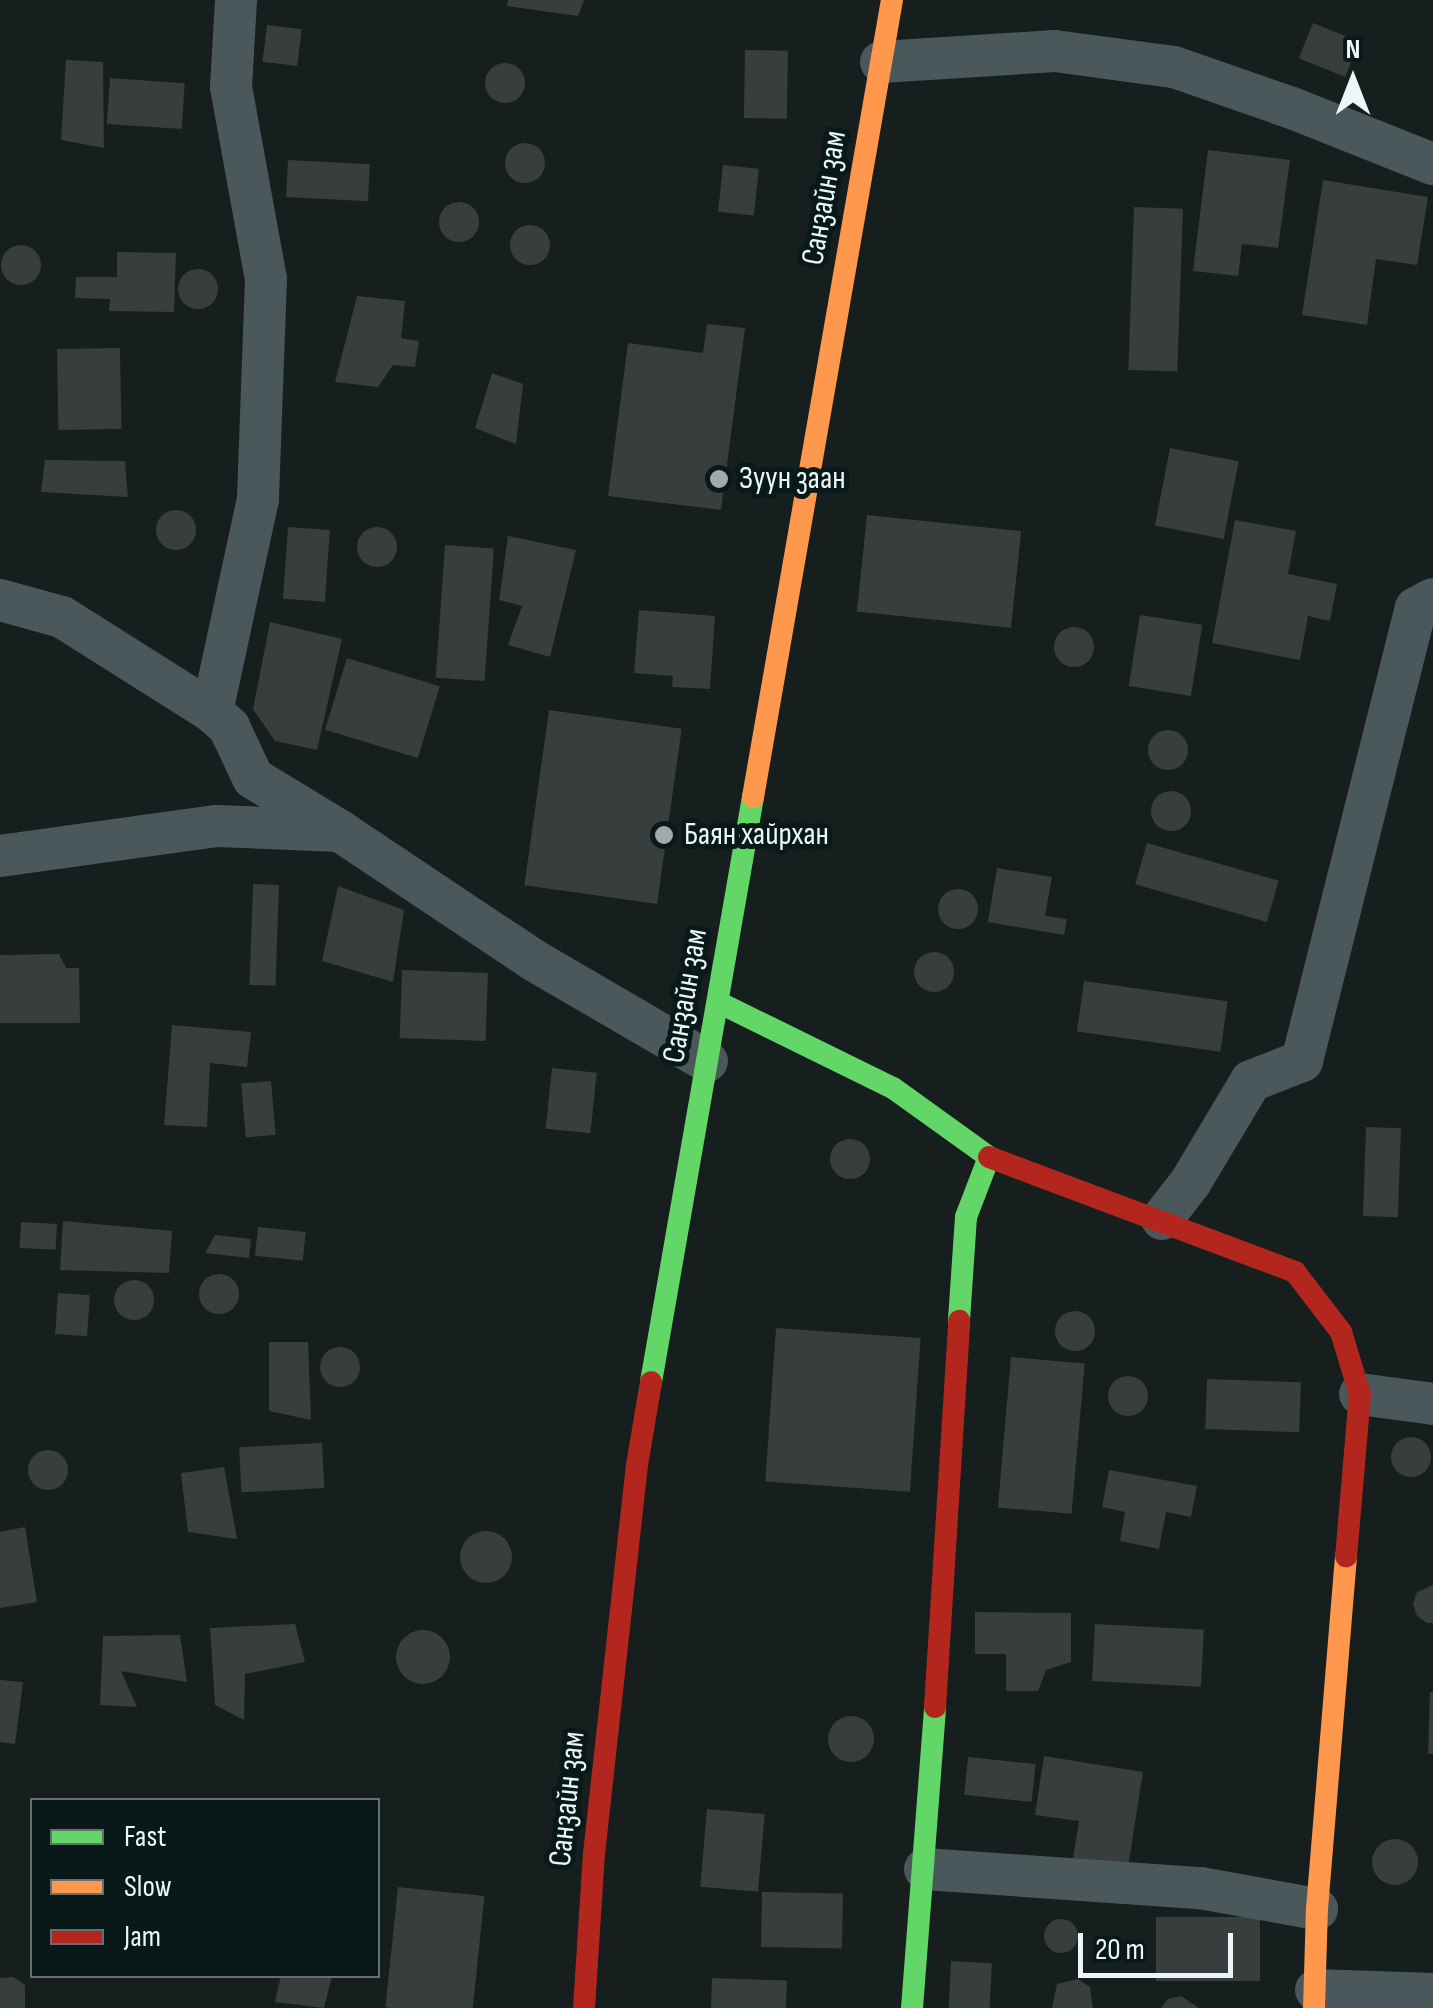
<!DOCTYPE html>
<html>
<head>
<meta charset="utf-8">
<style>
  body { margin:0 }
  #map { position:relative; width:1433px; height:2008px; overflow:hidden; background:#161e1e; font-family:"Sofia Sans Condensed",sans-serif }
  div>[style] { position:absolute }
  .building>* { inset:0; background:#373e3d; transform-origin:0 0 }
  .round { border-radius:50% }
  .street>* { height:42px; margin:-21px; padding:0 21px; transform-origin:21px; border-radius:21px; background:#4a575b }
  .fast>* { height:22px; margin:-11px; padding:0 11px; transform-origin:11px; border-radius:11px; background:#63d668 }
  .slow>* { height:22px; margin:-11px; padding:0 11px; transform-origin:11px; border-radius:11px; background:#ff974d }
  .jam>* { height:22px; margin:-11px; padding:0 11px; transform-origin:11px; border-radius:11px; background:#b3261e }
  .dots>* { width:28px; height:28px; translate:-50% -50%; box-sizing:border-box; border:5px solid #091919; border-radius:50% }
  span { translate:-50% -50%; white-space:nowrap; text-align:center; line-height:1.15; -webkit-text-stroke:10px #091919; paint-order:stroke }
  .street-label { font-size:32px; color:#ecf6f6 }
  .poi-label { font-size:32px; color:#ecf6f6 }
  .left { translate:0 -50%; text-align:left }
  .legend { position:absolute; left:30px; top:1798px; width:350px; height:180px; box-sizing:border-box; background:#091919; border:2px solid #647171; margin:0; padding:12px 18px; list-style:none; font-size:30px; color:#ecf6f6 }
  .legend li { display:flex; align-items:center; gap:20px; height:50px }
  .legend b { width:50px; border:2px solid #647171 }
  .north { position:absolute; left:1303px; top:30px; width:100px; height:100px; -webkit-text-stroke:8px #091919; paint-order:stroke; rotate:0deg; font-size:28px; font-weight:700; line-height:40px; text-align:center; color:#ecf6f6 }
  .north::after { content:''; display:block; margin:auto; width:35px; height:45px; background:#ecf6f6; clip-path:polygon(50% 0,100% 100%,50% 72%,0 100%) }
  .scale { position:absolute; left:1078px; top:1933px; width:155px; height:45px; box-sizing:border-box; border:5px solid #ecf6f6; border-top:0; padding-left:12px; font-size:30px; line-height:35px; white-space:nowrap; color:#ecf6f6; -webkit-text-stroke:8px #091919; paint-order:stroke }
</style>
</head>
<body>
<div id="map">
  <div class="building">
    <div style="clip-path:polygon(508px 0,584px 0,578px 16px,507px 6px)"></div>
    <div style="left:1313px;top:23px;width:50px;height:38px;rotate:22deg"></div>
    <div style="left:267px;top:25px;width:35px;height:37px;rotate:7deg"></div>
    <div style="left:745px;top:50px;width:43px;height:68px;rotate:1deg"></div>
    <div style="clip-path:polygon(66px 60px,103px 62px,104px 148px,61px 140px)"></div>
    <div class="round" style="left:485px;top:63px;width:40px;height:40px"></div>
    <div style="left:110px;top:78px;width:75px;height:46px;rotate:4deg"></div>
    <div class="round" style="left:505px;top:143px;width:40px;height:40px"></div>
    <div style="clip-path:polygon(1208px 150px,1290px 160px,1278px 248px,1242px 244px,1238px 276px,1193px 271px)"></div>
    <div style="left:288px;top:160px;width:82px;height:37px;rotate:3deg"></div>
    <div style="left:723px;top:165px;width:36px;height:47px;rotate:6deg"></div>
    <div style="clip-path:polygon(1323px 180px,1428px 197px,1417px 265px,1376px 259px,1367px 325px,1302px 315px)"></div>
    <div class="round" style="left:439px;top:202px;width:40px;height:40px"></div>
    <div style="left:1134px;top:207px;width:49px;height:163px;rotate:2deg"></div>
    <div class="round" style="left:510px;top:225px;width:40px;height:40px"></div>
    <div class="round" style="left:1px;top:245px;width:40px;height:40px"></div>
    <div style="clip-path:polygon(117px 252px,176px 253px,174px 312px,109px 311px,110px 299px,75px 298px,76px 277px,117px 277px)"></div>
    <div class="round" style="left:178px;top:269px;width:40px;height:40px"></div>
    <div style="clip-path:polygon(357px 296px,405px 301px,401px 338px,419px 341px,415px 367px,393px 365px,378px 387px,335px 382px)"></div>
    <div style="clip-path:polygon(707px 324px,745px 328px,721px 510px,608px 496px,628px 343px,703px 353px)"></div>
    <div style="left:120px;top:348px;width:81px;height:63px;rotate:89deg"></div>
    <div style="clip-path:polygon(492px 373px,523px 384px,516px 444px,475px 428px)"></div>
    <div style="left:1170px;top:448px;width:70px;height:79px;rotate:11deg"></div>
    <div style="clip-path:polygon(45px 460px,125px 461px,128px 497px,41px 492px)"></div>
    <div class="round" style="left:156px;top:510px;width:40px;height:40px"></div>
    <div style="left:867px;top:515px;width:155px;height:97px;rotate:6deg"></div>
    <div style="clip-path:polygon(1235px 520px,1296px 531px,1288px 574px,1337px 584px,1330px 621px,1308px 616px,1300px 660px,1212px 643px)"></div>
    <div class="round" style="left:357px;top:527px;width:40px;height:40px"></div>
    <div style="left:288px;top:527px;width:42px;height:72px;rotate:4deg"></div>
    <div style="clip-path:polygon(508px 536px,576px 550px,550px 657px,508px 645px,522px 606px,499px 600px)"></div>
    <div style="left:445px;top:545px;width:49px;height:133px;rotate:4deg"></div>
    <div style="clip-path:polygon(639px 610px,715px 616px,710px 689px,672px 687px,673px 676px,634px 673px)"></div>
    <div style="left:1140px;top:615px;width:63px;height:72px;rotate:9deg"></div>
    <div style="clip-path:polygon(270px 622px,342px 639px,317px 750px,275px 741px,253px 709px)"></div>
    <div class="round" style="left:1054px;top:627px;width:40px;height:40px"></div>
    <div style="left:347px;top:658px;width:97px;height:75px;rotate:17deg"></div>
    <div style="left:549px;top:710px;width:134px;height:177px;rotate:8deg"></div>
    <div class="round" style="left:1148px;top:730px;width:40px;height:40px"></div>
    <div class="round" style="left:1151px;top:791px;width:40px;height:40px"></div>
    <div style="left:1147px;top:843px;width:137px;height:43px;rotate:16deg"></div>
    <div style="clip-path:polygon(997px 868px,1052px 877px,1045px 916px,1067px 919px,1064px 935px,988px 922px)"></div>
    <div style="left:253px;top:884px;width:26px;height:101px;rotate:2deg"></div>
    <div style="clip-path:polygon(338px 886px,404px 910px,393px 982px,322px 961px)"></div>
    <div class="round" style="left:938px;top:889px;width:40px;height:40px"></div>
    <div class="round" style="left:914px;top:952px;width:40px;height:40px"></div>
    <div style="clip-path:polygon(59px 954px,66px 968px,79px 968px,80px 1023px,0 1023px,0 955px)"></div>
    <div style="left:402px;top:970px;width:86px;height:68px;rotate:2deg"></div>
    <div style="left:1084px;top:981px;width:145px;height:51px;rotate:8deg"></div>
    <div style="clip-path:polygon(172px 1025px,251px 1032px,247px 1067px,210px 1063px,207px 1127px,164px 1125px)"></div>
    <div style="left:552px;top:1068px;width:45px;height:61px;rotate:6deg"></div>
    <div style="left:271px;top:1081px;width:54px;height:30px;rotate:85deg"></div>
    <div style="left:1366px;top:1127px;width:35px;height:89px;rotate:2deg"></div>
    <div class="round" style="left:830px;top:1139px;width:40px;height:40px"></div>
    <div style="clip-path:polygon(63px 1221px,172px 1231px,169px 1273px,60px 1270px)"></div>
    <div style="left:21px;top:1222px;width:36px;height:26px;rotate:3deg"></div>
    <div style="left:258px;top:1227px;width:48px;height:29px;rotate:6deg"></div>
    <div style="clip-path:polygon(215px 1235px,251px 1239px,249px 1258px,205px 1253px)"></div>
    <div class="round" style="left:199px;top:1274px;width:40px;height:40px"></div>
    <div class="round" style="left:114px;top:1280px;width:40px;height:40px"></div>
    <div style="left:58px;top:1293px;width:32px;height:41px;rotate:4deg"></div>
    <div class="round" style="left:1055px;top:1311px;width:40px;height:40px"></div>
    <div style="left:776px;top:1328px;width:145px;height:154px;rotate:4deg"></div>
    <div style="clip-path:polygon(269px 1342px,308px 1342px,311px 1420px,269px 1411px)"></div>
    <div class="round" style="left:320px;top:1347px;width:40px;height:40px"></div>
    <div style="left:1011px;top:1357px;width:74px;height:151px;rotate:5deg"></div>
    <div class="round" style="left:1108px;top:1376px;width:40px;height:40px"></div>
    <div style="left:1207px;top:1379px;width:94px;height:50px;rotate:2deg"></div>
    <div class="round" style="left:1391px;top:1437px;width:40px;height:40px"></div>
    <div style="left:322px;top:1443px;width:45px;height:83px;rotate:87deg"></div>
    <div class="round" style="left:28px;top:1450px;width:40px;height:40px"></div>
    <div style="clip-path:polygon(224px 1467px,237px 1539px,188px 1532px,181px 1473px)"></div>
    <div style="clip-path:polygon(1109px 1470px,1197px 1486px,1191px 1517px,1166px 1512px,1159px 1549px,1120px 1541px,1125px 1512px,1102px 1507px)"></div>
    <div style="clip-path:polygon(25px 1527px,37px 1602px,0 1608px,0 1532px)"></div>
    <div class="round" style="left:460px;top:1531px;width:52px;height:52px"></div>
    <div style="clip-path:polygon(1433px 1585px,1433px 1623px,1427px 1623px,1417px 1616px,1413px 1604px,1417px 1592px)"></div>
    <div style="clip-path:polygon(975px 1612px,1071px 1613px,1071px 1662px,1046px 1670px,1038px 1691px,1006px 1691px,1006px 1654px,975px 1654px)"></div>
    <div style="clip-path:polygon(295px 1624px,305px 1662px,245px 1674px,244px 1720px,215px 1705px,210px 1628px)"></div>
    <div style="left:1095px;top:1624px;width:109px;height:57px;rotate:3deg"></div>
    <div class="round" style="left:396px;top:1630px;width:54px;height:54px"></div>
    <div style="clip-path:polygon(180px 1635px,187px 1682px,121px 1671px,137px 1707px,100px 1705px,103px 1636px)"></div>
    <div style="clip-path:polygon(0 1680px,23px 1682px,15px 1744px,0 1742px)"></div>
    <div style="clip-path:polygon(1430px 1692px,1433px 1692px,1433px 1754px,1428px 1754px)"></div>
    <div class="round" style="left:828px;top:1716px;width:46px;height:46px"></div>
    <div style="clip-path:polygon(1044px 1756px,1143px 1772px,1127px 1874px,1072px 1865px,1079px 1821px,1035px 1815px)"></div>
    <div style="left:968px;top:1757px;width:68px;height:38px;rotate:6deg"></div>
    <div style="left:707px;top:1809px;width:58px;height:78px;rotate:5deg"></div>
    <div class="round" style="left:1372px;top:1839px;width:46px;height:46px"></div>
    <div style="left:398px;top:1887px;width:87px;height:121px;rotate:6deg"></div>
    <div style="left:762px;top:1892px;width:81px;height:55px;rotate:1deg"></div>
    <div style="left:1156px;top:1917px;width:104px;height:64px"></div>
    <div class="round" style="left:1044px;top:1919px;width:34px;height:34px"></div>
    <div style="left:951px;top:1961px;width:41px;height:47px;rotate:3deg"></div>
    <div style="clip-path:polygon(281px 1976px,332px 1976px,324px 2008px,275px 2002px)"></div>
    <div style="clip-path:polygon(13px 1977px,25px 1985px,25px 2008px,0 2008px,0 1978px)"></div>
    <div style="left:712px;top:1978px;width:75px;height:30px;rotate:2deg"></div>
    <div style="clip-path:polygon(1078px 1979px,1090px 1987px,1093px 2008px,1052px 2008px,1057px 1984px)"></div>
    <div style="clip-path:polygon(1181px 1996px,1199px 2008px,1161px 2008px,1168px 1999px)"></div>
  </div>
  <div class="street">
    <div style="left:236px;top:0;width:87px;rotate:93.3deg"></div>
    <div style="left:231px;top:87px;width:195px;rotate:79.7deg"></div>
    <div style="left:266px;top:279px;width:220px;rotate:92.1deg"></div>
    <div style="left:258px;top:499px;width:218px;rotate:102.2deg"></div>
    <div style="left:212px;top:712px;width:23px;rotate:41deg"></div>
    <div style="left:229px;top:727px;width:56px;rotate:64.8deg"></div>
    <div style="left:253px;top:778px;width:102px;rotate:31.3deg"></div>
    <div style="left:881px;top:62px;width:174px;rotate:-3.6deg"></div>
    <div style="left:1055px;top:51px;width:120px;rotate:7.7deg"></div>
    <div style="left:1174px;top:67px;width:125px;rotate:19.2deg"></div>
    <div style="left:1292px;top:108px;width:152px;rotate:21.7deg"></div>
    <div style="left:0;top:600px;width:64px;rotate:15.3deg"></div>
    <div style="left:62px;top:617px;width:178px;rotate:32.3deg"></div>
    <div style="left:0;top:856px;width:219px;rotate:-7.9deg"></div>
    <div style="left:217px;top:826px;width:123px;rotate:2.3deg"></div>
    <div style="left:340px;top:831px;width:234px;rotate:33.7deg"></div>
    <div style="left:535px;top:961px;width:199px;rotate:30.2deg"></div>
    <div style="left:1162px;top:1219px;width:46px;rotate:-52.1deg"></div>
    <div style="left:1190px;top:1183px;width:119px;rotate:-59.1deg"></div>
    <div style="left:1251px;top:1081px;width:55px;rotate:-21.4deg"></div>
    <div style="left:1302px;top:1061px;width:467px;rotate:-75.9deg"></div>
    <div style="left:1416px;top:608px;width:19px;rotate:-28deg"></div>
    <div style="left:1360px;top:1394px;width:74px;rotate:7.8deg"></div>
    <div style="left:925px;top:1869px;width:276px;rotate:4deg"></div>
    <div style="left:1200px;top:1888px;width:119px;rotate:10.2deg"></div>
    <div style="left:1316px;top:1990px;width:117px;rotate:2deg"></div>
  </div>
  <div class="fast">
    <div style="left:718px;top:1002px;width:195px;rotate:26.2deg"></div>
    <div style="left:893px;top:1088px;width:118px;rotate:35.7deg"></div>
    <div style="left:989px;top:1157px;width:64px;rotate:111deg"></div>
    <div style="left:966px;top:1217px;width:104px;rotate:93.9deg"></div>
    <div style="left:651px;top:1382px;width:594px;rotate:-80.11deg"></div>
    <div style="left:912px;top:2008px;width:302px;rotate:-85.6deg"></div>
  </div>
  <div class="slow">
    <div style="left:753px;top:797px;width:809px;rotate:-80.11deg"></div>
    <div style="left:1314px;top:2008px;width:99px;rotate:-88.3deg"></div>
    <div style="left:1317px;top:1909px;width:354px;rotate:-85.3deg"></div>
  </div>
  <div class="jam">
    <div style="left:989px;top:1157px;width:327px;rotate:20.6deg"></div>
    <div style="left:1295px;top:1272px;width:76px;rotate:52.5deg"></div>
    <div style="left:1341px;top:1332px;width:65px;rotate:73deg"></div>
    <div style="left:1360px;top:1394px;width:163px;rotate:94.9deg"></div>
    <div style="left:935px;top:1707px;width:387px;rotate:-86.4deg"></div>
    <div style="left:584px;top:2008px;width:154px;rotate:-86.3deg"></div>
    <div style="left:594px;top:1854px;width:391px;rotate:-83.7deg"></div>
    <div style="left:637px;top:1465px;width:84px;rotate:-80.4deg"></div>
  </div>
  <div class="dots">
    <div style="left:719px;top:479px;background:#a1aaaa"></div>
    <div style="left:664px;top:835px;background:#a1aaaa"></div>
  </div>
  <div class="street-label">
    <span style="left:825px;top:198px;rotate:-80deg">Санзайн зам</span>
    <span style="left:686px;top:996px;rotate:-80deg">Санзайн зам</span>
    <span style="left:568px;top:1799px;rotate:-84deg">Санзайн зам</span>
  </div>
  <div class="poi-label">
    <span class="left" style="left:739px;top:479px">Зуун заан</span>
    <span class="left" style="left:684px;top:835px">Баян хайрхан</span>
  </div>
  <ul class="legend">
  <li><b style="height:12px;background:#63d668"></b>Fast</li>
  <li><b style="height:12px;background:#ff974d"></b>Slow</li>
  <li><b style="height:12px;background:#b3261e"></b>Jam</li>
  </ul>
  <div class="north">N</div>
  <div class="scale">20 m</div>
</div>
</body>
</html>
